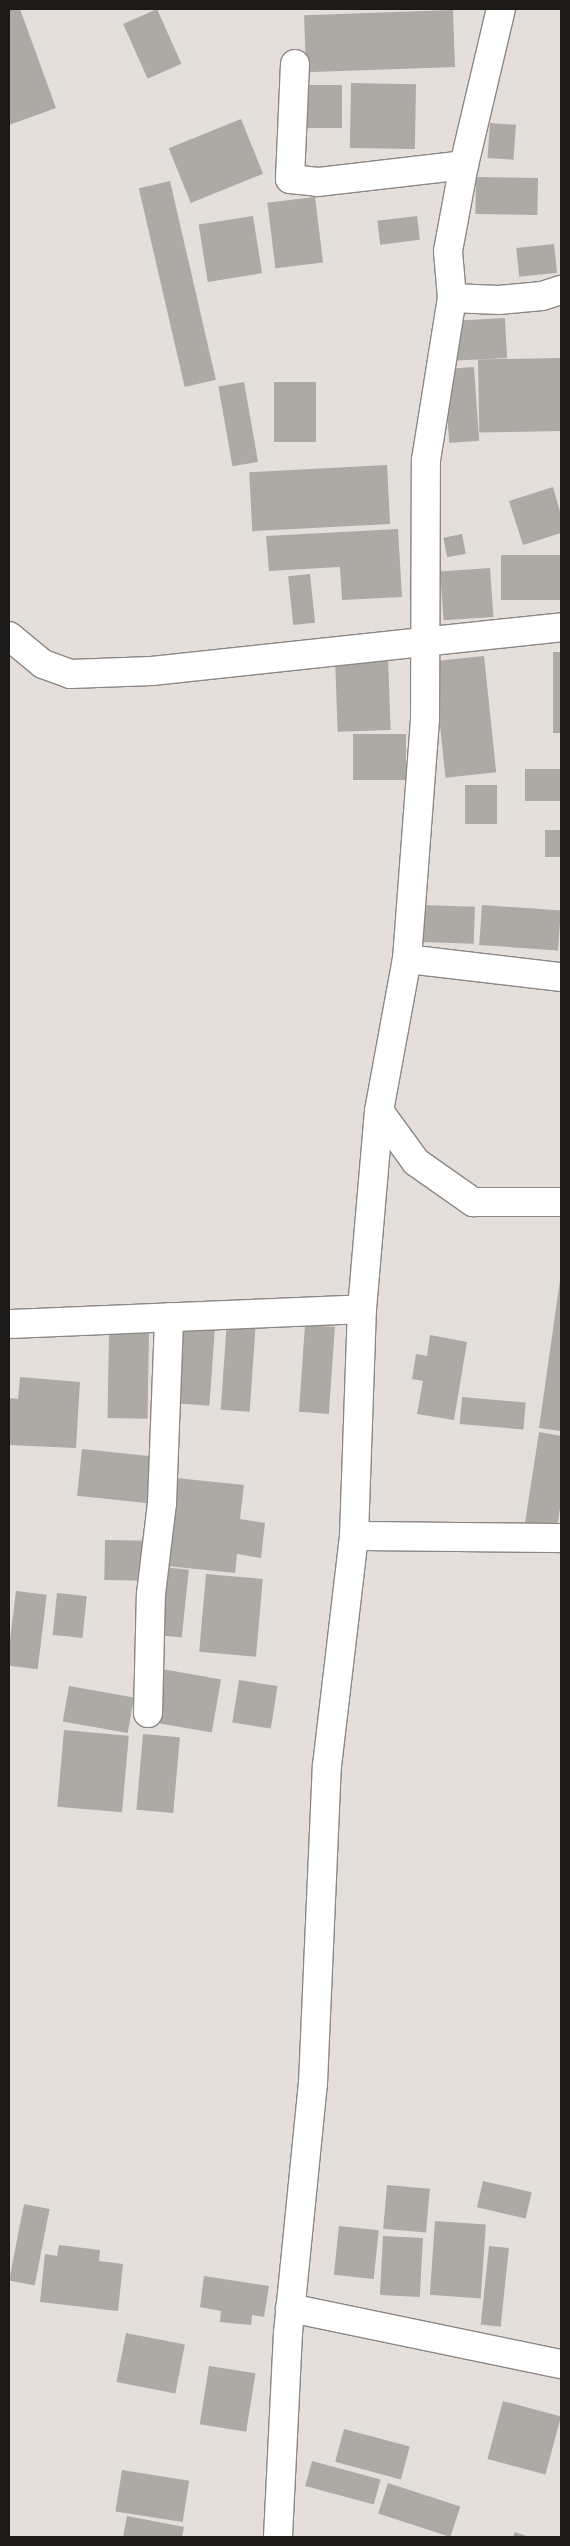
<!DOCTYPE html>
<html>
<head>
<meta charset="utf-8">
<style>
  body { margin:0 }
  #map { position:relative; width:570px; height:2546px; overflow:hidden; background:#e4dfdb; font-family:Raleway,sans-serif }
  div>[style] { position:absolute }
  .building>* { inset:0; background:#ada9a5; transform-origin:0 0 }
  .roads { filter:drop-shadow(1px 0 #8c8784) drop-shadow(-1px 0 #8c8784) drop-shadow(0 1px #8c8784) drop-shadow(0 -1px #8c8784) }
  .minor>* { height:28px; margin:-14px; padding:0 14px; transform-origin:14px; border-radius:14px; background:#fff }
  span { translate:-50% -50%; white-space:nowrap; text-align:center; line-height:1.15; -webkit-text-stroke:4.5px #fff; paint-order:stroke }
  .frame { position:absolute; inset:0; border:10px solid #1c1a19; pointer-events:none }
</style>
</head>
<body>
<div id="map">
  <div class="building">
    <div style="clip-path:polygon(9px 9px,20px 9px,56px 108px,9px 125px)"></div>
    <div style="left:157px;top:9px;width:60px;height:37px;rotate:66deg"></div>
    <div style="left:453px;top:10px;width:57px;height:149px;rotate:88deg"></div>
    <div style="left:351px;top:83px;width:65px;height:65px;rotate:1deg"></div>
    <div style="left:305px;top:85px;width:37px;height:43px"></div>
    <div style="left:241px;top:119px;width:59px;height:78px;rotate:68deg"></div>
    <div style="left:490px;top:123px;width:26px;height:35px;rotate:4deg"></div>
    <div style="left:476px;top:177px;width:62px;height:37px;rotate:1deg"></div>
    <div style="left:170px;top:181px;width:204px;height:32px;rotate:77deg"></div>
    <div style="left:315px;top:197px;width:66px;height:48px;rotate:83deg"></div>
    <div style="left:253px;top:216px;width:58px;height:55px;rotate:81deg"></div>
    <div style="left:417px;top:216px;width:24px;height:40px;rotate:83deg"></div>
    <div style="left:554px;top:244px;width:29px;height:38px;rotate:84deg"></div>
    <div style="left:505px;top:318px;width:40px;height:55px;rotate:87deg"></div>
    <div style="left:560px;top:358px;width:73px;height:82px;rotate:89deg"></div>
    <div style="left:474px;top:367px;width:74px;height:30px;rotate:86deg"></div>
    <div style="left:244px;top:382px;width:81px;height:26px;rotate:80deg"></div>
    <div style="left:274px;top:382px;width:42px;height:60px"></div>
    <div style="left:387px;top:465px;width:59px;height:138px;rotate:87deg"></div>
    <div style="clip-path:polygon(553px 487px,561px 515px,561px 533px,523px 545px,509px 501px)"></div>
    <div style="clip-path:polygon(398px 529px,402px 597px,342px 600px,340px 567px,269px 571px,266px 536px)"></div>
    <div style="left:462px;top:534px;width:20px;height:19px;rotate:79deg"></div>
    <div style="left:561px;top:555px;width:45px;height:60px;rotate:90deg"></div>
    <div style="left:490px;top:568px;width:49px;height:50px;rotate:86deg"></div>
    <div style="left:310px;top:574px;width:49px;height:22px;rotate:84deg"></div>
    <div style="left:553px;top:652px;width:8px;height:81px"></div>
    <div style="left:388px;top:656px;width:74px;height:53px;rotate:88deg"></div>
    <div style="left:484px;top:656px;width:117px;height:51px;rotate:84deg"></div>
    <div style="left:353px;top:734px;width:53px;height:46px"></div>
    <div style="left:561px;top:769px;width:32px;height:36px;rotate:90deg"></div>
    <div style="left:465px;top:785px;width:32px;height:39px"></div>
    <div style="left:561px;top:830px;width:27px;height:16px;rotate:90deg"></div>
    <div style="left:422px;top:905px;width:53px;height:37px;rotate:2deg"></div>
    <div style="left:482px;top:905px;width:79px;height:40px;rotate:4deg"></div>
    <div style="clip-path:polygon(560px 1280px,561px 1281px,561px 1431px,539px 1428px)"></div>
    <div style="left:227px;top:1320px;width:29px;height:90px;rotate:4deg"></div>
    <div style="left:174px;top:1325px;width:41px;height:78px;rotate:4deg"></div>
    <div style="left:305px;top:1325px;width:30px;height:87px;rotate:4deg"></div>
    <div style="left:109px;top:1333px;width:40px;height:85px;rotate:1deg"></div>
    <div style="clip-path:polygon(430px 1335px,467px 1342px,454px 1420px,417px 1414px,423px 1381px,412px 1379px,416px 1354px,427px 1356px)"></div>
    <div style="clip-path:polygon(20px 1377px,80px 1382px,76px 1448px,9px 1445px,9px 1398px,18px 1399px)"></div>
    <div style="left:462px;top:1397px;width:64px;height:27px;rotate:5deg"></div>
    <div style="clip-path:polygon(539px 1432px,561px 1436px,561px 1502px,557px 1528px,525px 1523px)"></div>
    <div style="left:82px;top:1449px;width:72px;height:47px;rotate:6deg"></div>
    <div style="clip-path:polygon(176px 1478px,244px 1485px,240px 1519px,265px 1523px,261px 1558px,237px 1554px,235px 1573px,167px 1566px)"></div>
    <div style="left:105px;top:1540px;width:43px;height:40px;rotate:1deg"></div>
    <div style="left:162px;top:1567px;width:27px;height:68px;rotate:6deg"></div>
    <div style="left:206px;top:1574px;width:57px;height:78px;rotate:5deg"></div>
    <div style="left:16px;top:1591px;width:31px;height:75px;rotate:7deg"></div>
    <div style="left:57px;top:1593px;width:30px;height:42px;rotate:6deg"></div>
    <div style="left:162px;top:1669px;width:60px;height:54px;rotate:10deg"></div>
    <div style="left:239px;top:1680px;width:39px;height:43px;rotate:9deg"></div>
    <div style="left:69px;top:1686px;width:66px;height:36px;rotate:10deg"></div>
    <div style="left:64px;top:1730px;width:65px;height:77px;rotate:5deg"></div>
    <div style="left:143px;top:1734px;width:37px;height:76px;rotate:5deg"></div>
    <div style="left:483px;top:2181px;width:50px;height:27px;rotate:13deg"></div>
    <div style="left:387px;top:2185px;width:43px;height:44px;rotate:5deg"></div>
    <div style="left:24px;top:2204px;width:26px;height:78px;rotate:11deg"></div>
    <div style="left:435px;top:2221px;width:51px;height:74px;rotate:4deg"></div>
    <div style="left:339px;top:2226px;width:40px;height:49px;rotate:6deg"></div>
    <div style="left:383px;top:2236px;width:40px;height:59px;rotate:3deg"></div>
    <div style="clip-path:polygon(59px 2245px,100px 2250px,99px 2261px,123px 2264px,118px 2311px,40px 2302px,45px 2254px,57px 2256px)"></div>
    <div style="left:489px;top:2246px;width:20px;height:79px;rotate:6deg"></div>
    <div style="clip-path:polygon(204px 2276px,269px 2286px,264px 2317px,252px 2315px,251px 2325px,220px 2322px,221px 2311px,200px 2307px)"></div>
    <div style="left:126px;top:2333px;width:60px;height:50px;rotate:11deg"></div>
    <div style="left:209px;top:2366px;width:47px;height:59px;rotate:9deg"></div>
    <div style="left:503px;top:2401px;width:60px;height:60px;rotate:15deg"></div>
    <div style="left:344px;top:2429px;width:68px;height:34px;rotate:15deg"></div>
    <div style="left:312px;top:2461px;width:71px;height:26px;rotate:15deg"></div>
    <div style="left:122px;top:2470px;width:68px;height:42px;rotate:9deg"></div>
    <div style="left:388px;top:2483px;width:76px;height:32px;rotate:18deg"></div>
    <div style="clip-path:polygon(127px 2516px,184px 2527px,182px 2537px,123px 2537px)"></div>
    <div style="clip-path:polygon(515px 2532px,529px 2537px,513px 2537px)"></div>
  </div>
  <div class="roads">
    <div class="minor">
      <div style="left:295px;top:64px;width:115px;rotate:92.5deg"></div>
      <div style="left:290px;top:179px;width:28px;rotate:6deg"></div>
      <div style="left:318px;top:182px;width:147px;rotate:-6.6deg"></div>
      <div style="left:452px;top:298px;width:47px;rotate:2.4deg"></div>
      <div style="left:499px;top:300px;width:43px;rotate:-5.3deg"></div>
      <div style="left:542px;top:296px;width:20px;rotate:-18deg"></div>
      <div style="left:9px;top:636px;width:44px;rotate:39.5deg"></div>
      <div style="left:43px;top:664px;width:29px;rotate:20deg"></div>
      <div style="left:70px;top:674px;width:82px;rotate:-2.1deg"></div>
      <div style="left:152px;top:671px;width:411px;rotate:-6.1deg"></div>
      <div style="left:407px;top:959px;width:155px;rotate:6.7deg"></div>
      <div style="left:379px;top:1111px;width:63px;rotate:54deg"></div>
      <div style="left:416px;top:1162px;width:70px;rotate:35.1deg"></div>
      <div style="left:473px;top:1202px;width:88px"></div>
      <div style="left:9px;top:1324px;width:353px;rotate:-2.4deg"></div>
      <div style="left:354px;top:1536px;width:207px;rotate:0.6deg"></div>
      <div style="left:148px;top:1713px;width:119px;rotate:-88.6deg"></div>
      <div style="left:151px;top:1594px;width:92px;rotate:-83.1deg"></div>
      <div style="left:162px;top:1503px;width:186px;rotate:-87.8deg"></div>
      <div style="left:290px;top:2308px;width:277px;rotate:11.7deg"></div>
      <div style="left:278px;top:2537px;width:204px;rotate:-87.2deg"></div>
      <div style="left:288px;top:2333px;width:251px;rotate:-84.3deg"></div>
      <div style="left:313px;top:2083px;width:317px;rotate:-87.5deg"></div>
      <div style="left:327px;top:1766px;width:232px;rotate:-83.3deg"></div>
      <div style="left:354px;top:1536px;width:227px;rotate:-88deg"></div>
      <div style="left:362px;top:1309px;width:199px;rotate:-85.1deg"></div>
      <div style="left:379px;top:1111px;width:155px;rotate:-79.6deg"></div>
      <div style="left:407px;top:959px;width:241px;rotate:-85.7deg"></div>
      <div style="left:425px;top:719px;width:259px;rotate:-89.8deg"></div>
      <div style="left:426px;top:460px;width:164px;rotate:-80.9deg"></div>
      <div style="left:452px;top:298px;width:47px;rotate:-94.9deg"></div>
      <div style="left:448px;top:251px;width:87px;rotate:-79.5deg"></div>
      <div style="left:464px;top:165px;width:160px;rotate:-76.7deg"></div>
    </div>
  </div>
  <div class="frame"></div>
</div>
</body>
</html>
